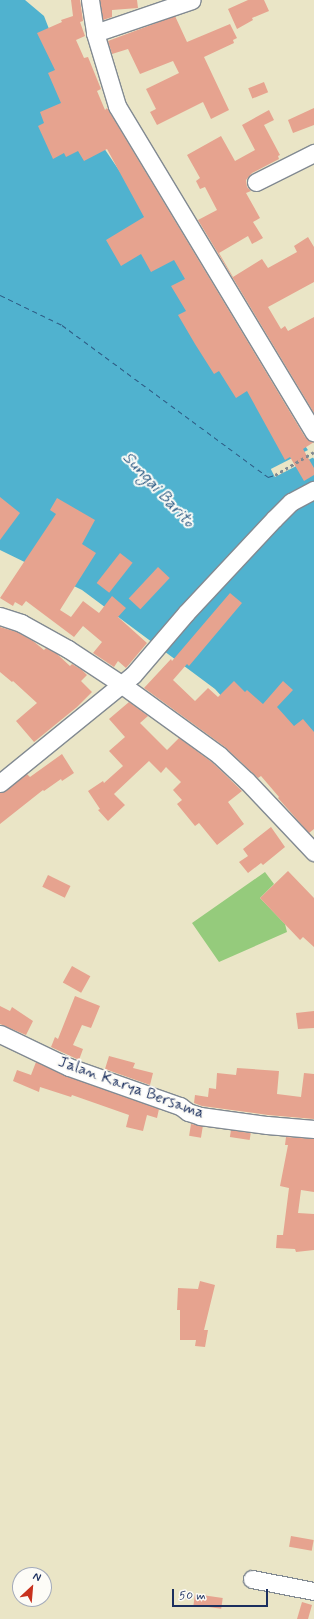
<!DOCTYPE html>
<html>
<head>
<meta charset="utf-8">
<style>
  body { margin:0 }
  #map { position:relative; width:314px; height:1619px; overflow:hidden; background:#eae5c6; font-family:Mynerve,sans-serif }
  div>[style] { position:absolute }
  .green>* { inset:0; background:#95cb7c }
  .water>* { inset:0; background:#50b2cf }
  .pier>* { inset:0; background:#eae5c6; transform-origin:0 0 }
  .ferry>* { height:1px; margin-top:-0.5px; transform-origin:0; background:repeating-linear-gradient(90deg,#2e5d86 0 5px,transparent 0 9px) }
  .building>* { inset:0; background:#e6a38f; transform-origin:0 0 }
  .path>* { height:2.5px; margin-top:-1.25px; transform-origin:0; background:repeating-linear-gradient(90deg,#828a92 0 3px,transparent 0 6px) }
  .roads { filter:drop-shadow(1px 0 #828a92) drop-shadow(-1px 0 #828a92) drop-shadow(0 1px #828a92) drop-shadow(0 -1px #828a92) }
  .minor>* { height:17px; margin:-8.5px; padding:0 8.5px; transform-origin:8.5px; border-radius:8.5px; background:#fff }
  span { translate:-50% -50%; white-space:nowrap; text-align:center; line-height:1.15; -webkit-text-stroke:4px #fdfcf7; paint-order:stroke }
  .street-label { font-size:16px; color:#1b2f5e }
  .water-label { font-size:17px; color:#2e5d86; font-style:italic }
  .north { position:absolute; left:12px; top:1567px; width:40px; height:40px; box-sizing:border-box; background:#fdfcf7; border:1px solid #a3aaba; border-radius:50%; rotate:26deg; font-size:11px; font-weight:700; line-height:16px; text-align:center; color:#1b2f5e }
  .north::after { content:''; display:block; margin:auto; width:14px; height:18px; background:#c8321e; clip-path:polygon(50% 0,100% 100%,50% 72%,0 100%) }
  .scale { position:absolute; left:172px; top:1589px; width:96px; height:18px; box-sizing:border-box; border:2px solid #1b2f5e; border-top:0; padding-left:5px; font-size:12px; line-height:14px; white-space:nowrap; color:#1b2f5e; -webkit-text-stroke:3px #fdfcf7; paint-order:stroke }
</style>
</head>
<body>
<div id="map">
  <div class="green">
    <div style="clip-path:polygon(265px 872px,274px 884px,260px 898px,285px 924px,287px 932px,219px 962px,192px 923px)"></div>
  </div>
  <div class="water">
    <div style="clip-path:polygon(0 0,25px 0,44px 16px,83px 117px,314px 459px,314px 799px,215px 689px,82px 590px,0 550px)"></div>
  </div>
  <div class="pier">
    <div style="left:310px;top:449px;width:9px;height:44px;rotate:63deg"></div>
  </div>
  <div class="ferry">
    <div style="left:0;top:295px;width:69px;rotate:25.8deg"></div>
    <div style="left:62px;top:325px;width:256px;rotate:36.4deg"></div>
    <div style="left:268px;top:477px;width:7px;rotate:-16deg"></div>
  </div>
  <div class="building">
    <div style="clip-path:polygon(71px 0,80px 0,83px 21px,80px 22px,85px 36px,76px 40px,84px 58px,88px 57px,101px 89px,97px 91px,105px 110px,107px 108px,305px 437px,314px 442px,303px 449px,314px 468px,314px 475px,304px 481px,290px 457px,285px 460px,247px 391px,236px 398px,219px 371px,214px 374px,195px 344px,178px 315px,186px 311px,171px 286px,185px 279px,174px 260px,151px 272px,141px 254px,121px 266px,106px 240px,144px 217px,107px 149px,84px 161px,78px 151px,66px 157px,64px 153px,53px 159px,38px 126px,44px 123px,40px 112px,61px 103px,48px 73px,55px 70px,37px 33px,62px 22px,61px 20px,73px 16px)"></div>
    <div style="clip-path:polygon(100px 0,137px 0,138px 8px,112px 10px,112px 17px,103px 20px)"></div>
    <div style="clip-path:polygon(248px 0,264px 0,269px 11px,252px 18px,253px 20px,237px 29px,228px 9px)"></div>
    <div style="clip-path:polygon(175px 16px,187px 42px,230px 24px,237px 38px,233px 40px,234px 43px,204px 57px,229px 110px,211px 119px,203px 102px,157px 125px,150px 112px,156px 109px,146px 89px,179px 73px,173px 61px,140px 74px,128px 49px,112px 54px,108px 41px)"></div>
    <div style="left:264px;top:82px;width:11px;height:17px;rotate:68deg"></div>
    <div style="clip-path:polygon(314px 108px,314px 125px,293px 133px,288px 120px)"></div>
    <div style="clip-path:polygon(269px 110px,274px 120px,264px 125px,280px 155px,278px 156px,279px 159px,252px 173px,246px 180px,247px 187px,251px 191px,246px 193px,260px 218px,253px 222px,263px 238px,252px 244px,248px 236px,219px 253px,233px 277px,262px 259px,268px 268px,297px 252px,294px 246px,308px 237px,314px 247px,314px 282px,268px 307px,281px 329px,285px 326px,288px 331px,314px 317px,314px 413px,198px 220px,217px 210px,205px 187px,200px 189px,196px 181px,200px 178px,187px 155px,221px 136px,235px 161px,255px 150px,242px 125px)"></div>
    <div style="clip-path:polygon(0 497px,20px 513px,0 540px)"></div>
    <div style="clip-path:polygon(57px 498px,95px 520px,82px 544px,96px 553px,60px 610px,71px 617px,83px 601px,99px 613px,112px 596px,126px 608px,118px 617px,147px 643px,126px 668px,118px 661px,114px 667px,93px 653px,102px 642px,83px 626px,74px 637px,26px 601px,22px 606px,15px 602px,13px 606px,0 598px,56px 514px,50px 510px)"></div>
    <div style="left:120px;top:553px;width:16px;height:38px;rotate:38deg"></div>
    <div style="left:158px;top:567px;width:16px;height:43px;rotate:43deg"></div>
    <div style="clip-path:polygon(230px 593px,242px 603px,189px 666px,187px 664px,173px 680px,195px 701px,208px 688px,218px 697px,234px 681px,245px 692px,247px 690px,263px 704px,283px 681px,293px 690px,277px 707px,294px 726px,303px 719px,314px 732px,314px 829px,309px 833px,278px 798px,279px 797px,261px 776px,258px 778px,225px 747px,144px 688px,171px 659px,172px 661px)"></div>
    <div style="clip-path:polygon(0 627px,17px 632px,33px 641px,44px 650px,46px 648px,57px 654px,70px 666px,72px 664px,82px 670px,87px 675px,81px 681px,92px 692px,77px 707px,34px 742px,16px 721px,37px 703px,13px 681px,12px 682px,0 672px)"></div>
    <div style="clip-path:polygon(129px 702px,148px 716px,140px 723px,167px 750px,179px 738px,213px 763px,242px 791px,228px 802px,244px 824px,217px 845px,199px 823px,195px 826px,177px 804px,182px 800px,173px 790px,181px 782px,166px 767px,161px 773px,149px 761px,114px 794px,125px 805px,108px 821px,98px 810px,100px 809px,88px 791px,103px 781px,104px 783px,123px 766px,109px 751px,125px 737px,109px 719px)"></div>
    <div style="clip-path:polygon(62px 754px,74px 773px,62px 781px,61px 779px,44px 791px,43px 790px,0 824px,0 793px,6px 791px,27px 774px,30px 777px)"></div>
    <div style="clip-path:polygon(271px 827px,285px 847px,263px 865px,261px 863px,248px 873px,239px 862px,248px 856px,243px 849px)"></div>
    <div style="clip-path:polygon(288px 871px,314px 898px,314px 947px,303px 937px,300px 940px,260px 898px)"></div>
    <div style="left:48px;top:875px;width:25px;height:13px;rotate:26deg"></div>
    <div style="left:72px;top:966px;width:21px;height:19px;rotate:29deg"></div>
    <div style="clip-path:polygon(75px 996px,100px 1006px,91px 1028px,82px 1025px,73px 1045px,83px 1049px,79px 1060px,51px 1047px,55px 1037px,58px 1039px)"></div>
    <div style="clip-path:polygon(0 1006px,10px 1011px,12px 1007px,33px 1021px,26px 1035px,0 1024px)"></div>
    <div style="clip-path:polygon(314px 1011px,314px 1028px,298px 1029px,296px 1013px)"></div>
    <div style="clip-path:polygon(109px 1056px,135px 1063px,133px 1068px,153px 1073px,150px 1085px,105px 1069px)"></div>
    <div style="clip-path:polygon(36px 1062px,66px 1076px,159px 1109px,157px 1118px,147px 1115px,143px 1131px,126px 1127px,129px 1115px,72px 1095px,71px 1097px,40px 1087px,39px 1092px,13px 1081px,17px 1070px,31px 1075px)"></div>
    <div style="clip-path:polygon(237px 1068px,279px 1071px,277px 1094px,301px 1097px,304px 1073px,314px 1074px,314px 1119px,268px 1115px,202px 1106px,194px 1103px,195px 1095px,208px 1097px,209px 1088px,216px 1089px,217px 1073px,236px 1075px)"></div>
    <div style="left:191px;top:1124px;width:12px;height:12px;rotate:9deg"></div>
    <div style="left:231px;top:1130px;width:20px;height:7px;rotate:9deg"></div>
    <div style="clip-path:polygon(286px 1137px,314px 1139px,314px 1192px,301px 1190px,298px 1213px,314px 1214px,314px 1250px,296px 1252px,295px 1249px,276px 1248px,277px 1235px,283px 1235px,289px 1188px,280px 1186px,288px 1145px,285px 1145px)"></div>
    <div style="clip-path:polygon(200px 1281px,215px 1285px,204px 1330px,208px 1330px,205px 1347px,195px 1346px,196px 1340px,180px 1340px,180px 1310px,177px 1310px,178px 1288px,198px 1289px)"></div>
    <div style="left:291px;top:1536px;width:23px;height:11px;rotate:10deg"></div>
    <div style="left:195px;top:1594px;width:28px;height:11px;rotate:8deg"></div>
    <div style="clip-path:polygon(302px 1602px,312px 1605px,308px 1619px,297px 1619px)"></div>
  </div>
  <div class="path">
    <div style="left:275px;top:475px;width:45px;rotate:-30.5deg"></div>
  </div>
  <div class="roads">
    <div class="minor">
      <div style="left:90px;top:0;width:33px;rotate:81deg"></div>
      <div style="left:95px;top:33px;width:76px;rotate:73.2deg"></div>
      <div style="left:117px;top:106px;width:381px;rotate:58.9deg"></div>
      <div style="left:95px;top:33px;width:102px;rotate:-18.8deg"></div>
      <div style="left:256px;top:182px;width:65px;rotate:-26.6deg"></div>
      <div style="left:0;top:616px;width:22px;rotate:18deg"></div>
      <div style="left:21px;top:623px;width:54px;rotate:29deg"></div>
      <div style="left:68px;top:649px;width:64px;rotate:33.4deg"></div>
      <div style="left:121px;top:684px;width:121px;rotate:35.9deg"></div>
      <div style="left:219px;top:755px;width:38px;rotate:43deg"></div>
      <div style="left:247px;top:781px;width:98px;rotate:46.7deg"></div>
      <div style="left:0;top:783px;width:171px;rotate:-39.1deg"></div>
      <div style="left:133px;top:675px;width:82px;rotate:-49.5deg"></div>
      <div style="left:186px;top:613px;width:129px;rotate:-46.9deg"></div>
      <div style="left:274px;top:519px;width:24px;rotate:-45deg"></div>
      <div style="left:291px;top:502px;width:26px;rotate:-28deg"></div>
      <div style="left:0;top:1034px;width:76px;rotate:25.6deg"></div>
      <div style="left:69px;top:1067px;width:118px;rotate:19.4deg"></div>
      <div style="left:180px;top:1106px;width:10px;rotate:37deg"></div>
      <div style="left:188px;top:1112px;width:13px;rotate:18deg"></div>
      <div style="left:200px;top:1116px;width:68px;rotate:7.7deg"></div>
      <div style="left:267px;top:1125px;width:47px;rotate:4.9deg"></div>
      <div style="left:252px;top:1579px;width:63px;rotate:11deg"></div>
    </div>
  </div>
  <div class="street-label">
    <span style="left:131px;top:1088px;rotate:20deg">Jalan Karya Bersama</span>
  </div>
  <div class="water-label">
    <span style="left:158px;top:490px;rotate:47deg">Sungai Barito</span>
  </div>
  <div class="north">N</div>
  <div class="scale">50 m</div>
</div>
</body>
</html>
